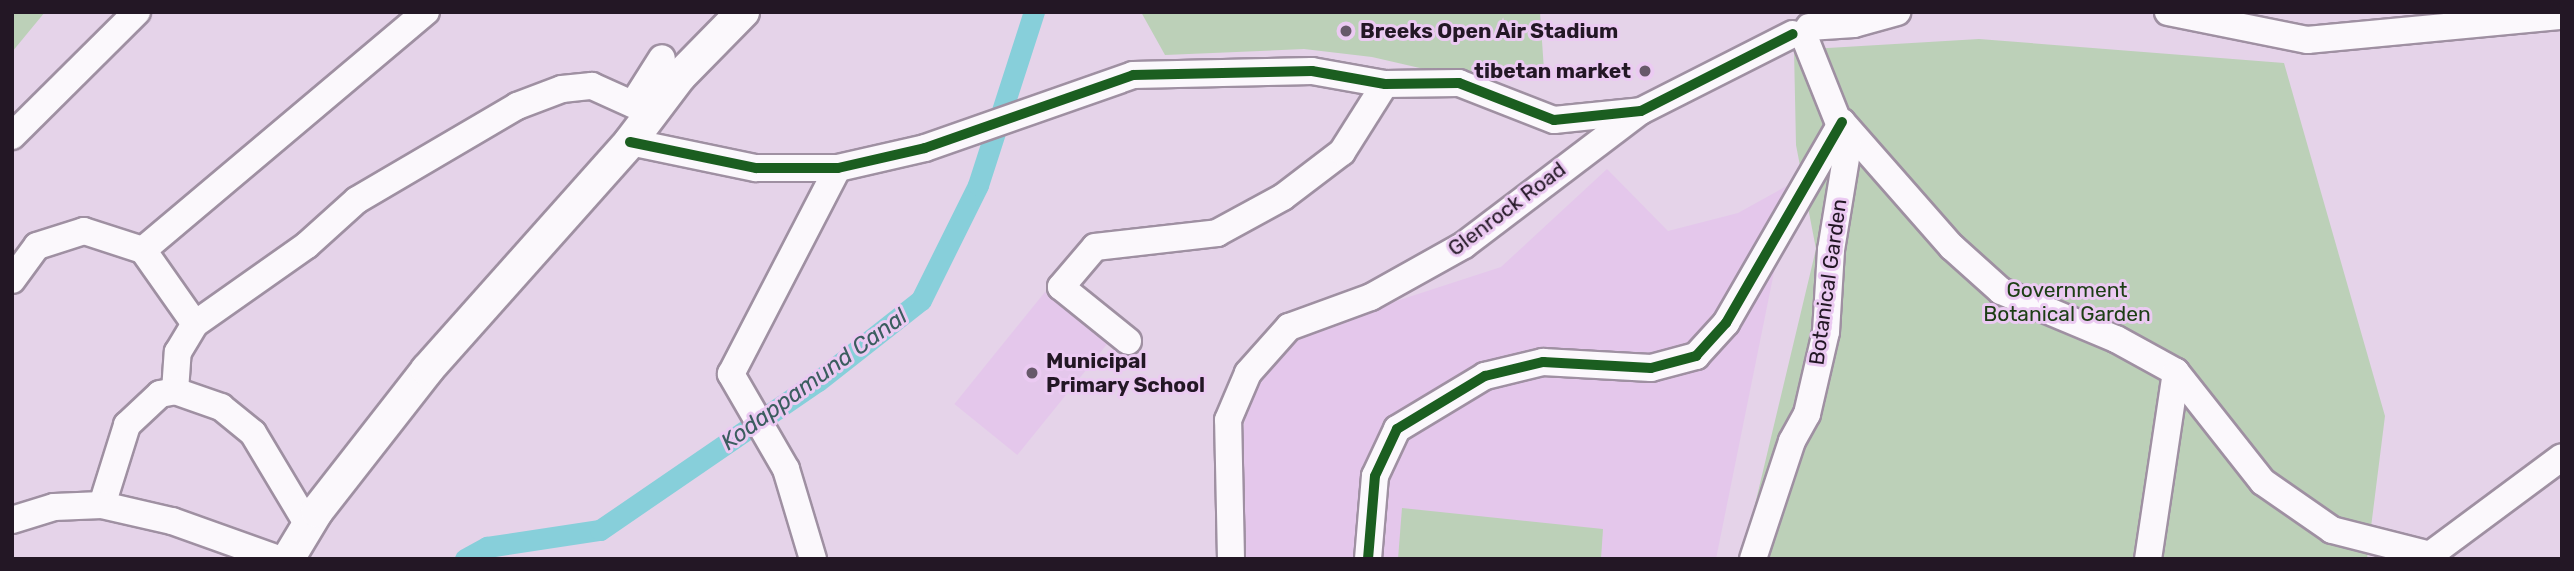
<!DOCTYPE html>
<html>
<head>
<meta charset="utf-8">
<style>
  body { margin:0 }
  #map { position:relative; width:2574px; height:571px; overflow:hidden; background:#e5d3e9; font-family:Rubik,sans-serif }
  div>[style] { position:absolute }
  .built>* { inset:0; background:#e4c7eb; transform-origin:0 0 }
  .green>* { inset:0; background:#bcd0b8 }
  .canal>* { height:21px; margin:-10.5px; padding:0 10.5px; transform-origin:10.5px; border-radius:10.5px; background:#87cfda }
  .roads { filter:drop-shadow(2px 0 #9f90a2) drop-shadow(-2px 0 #9f90a2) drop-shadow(0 2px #9f90a2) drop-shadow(0 -2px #9f90a2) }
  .minor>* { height:26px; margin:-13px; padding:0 13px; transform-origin:13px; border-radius:13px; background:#fbf8fc }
  .major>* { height:32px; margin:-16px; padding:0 16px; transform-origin:16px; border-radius:16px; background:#fbf8fc }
  .cycleway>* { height:10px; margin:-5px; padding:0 5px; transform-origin:5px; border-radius:5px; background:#1b5e20 }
  .dots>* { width:19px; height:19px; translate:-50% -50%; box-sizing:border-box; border:4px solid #ebcaf2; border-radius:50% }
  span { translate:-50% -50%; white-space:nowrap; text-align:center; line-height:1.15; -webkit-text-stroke:6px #ebcaf2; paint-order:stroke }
  .poi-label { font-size:21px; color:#231725; font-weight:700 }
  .left { translate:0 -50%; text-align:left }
  .right { translate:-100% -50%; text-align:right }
  .street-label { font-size:21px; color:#231725 }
  .park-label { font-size:21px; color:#1c3e14 }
  .water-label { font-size:23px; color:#3b5d5f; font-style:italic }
  .frame { position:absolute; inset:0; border:14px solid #231725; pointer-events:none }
</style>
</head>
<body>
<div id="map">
  <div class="built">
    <div style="clip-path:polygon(1607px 169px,1668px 231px,1738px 213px,1792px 183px,1716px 559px,1241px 559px,1238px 480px,1249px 382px,1292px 335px,1501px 267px)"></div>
    <div style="left:1045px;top:292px;width:81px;height:144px;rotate:39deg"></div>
  </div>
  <div class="green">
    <div style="clip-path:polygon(12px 12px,45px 12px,12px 52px)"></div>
    <div style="clip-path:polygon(1141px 12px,1540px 12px,1544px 70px,1485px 83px,1372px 57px,1304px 49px,1165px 55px)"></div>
    <div style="clip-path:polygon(1979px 39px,2284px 63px,2385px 416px,2367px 559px,1742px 559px,1816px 249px,1796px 145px,1794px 50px)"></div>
    <div style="clip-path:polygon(1402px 508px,1603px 529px,1601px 559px,1398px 559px)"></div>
  </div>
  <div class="canal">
    <div style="left:465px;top:559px;width:25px;rotate:-29deg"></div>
    <div style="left:487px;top:547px;width:114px;rotate:-8.6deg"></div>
    <div style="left:600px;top:530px;width:264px;rotate:-34.4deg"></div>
    <div style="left:818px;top:381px;width:131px;rotate:-38.2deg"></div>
    <div style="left:921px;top:300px;width:128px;rotate:-63.6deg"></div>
    <div style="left:978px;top:185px;width:182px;rotate:-72.1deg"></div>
  </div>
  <div class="roads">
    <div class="minor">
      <div style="left:2168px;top:12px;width:142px;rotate:11.4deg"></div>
      <div style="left:2307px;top:40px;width:256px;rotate:-5.4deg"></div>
      <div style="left:1809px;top:27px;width:45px;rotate:-3.8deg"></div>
      <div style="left:1854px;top:24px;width:45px;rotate:-15.6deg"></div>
      <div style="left:633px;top:104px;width:54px;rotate:-57.8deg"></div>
      <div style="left:1842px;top:122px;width:167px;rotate:48.7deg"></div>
      <div style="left:1952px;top:247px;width:66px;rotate:41.9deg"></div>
      <div style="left:2001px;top:291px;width:125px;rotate:22.7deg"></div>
      <div style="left:2116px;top:339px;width:68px;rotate:28.8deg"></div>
      <div style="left:2176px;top:372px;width:189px;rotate:98.5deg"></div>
      <div style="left:12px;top:136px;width:176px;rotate:-44.8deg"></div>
      <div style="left:630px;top:142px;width:129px;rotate:11.7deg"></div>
      <div style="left:756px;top:168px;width:82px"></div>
      <div style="left:838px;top:168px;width:89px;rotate:-12.9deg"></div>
      <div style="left:925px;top:148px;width:220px;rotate:-19.3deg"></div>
      <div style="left:1133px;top:75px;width:179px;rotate:-1.3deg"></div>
      <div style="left:1312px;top:71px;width:74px;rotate:10.1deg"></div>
      <div style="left:1385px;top:84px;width:74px;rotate:-0.8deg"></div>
      <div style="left:1459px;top:83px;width:102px;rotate:21.3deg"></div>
      <div style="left:1554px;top:120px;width:87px;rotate:-5.9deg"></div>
      <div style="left:1641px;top:111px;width:170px;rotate:-26.9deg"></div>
      <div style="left:143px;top:250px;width:90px;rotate:54.9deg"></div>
      <div style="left:12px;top:280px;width:42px;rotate:-53.7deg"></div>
      <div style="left:37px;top:246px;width:49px;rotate:-17.7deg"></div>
      <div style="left:84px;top:231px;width:62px;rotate:17.9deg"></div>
      <div style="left:143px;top:250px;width:370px;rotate:-40.1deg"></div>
      <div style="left:1128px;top:341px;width:86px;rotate:-141.1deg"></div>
      <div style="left:1061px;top:287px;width:52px;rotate:-49.6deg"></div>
      <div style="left:1095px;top:247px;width:123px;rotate:-6.5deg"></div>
      <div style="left:1217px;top:233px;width:75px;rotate:-28.6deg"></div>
      <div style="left:1283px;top:197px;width:74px;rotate:-37.3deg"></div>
      <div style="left:1342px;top:152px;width:80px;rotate:-57.7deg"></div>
      <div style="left:2176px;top:372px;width:140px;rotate:51.7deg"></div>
      <div style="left:2263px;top:482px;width:84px;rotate:34.8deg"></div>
      <div style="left:2332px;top:530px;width:101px;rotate:14.3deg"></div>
      <div style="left:2430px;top:555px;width:164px;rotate:-36.6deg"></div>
      <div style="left:175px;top:391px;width:39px;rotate:-86deg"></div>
      <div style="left:178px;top:352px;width:33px;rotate:-59deg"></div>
      <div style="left:195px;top:324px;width:137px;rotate:-35.2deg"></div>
      <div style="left:307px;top:245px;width:67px;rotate:-42deg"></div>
      <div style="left:357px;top:200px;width:186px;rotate:-30.4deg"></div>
      <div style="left:517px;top:106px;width:48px;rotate:-20.7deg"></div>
      <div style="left:562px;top:89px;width:30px;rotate:-6deg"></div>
      <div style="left:592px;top:86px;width:66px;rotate:24.2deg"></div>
      <div style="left:102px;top:505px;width:84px;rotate:-72.6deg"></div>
      <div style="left:127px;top:425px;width:45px;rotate:-43.2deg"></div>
      <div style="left:160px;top:394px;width:15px;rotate:-11deg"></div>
      <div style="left:175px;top:391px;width:49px;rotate:19.2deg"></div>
      <div style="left:221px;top:407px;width:41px;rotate:39.1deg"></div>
      <div style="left:253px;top:433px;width:107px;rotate:59.1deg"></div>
      <div style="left:12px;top:520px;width:44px;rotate:-17.2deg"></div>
      <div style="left:54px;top:507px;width:48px;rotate:-2.4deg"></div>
      <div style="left:102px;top:505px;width:72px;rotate:12.9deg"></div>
      <div style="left:172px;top:521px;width:113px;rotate:19.7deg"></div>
      <div style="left:813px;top:559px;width:94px;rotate:-106.7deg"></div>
      <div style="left:786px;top:469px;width:110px;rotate:-120.1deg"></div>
      <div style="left:731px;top:374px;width:232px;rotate:-62.6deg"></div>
      <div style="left:1231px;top:559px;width:139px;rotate:-91.2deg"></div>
      <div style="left:1228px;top:420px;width:51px;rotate:-66.9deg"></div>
      <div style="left:1248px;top:373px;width:62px;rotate:-48.3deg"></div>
      <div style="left:1289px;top:327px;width:87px;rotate:-20.1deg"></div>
      <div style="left:1371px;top:297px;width:107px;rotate:-29.2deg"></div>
      <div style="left:1464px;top:245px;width:220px;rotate:-37.2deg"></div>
      <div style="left:1368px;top:559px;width:83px;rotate:-85.2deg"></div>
      <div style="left:1375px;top:476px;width:52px;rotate:-64.9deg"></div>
      <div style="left:1397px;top:429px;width:103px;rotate:-31.1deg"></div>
      <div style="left:1485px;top:376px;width:60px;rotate:-13.6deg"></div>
      <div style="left:1543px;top:362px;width:108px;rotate:3.2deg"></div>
      <div style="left:1651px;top:368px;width:47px;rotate:-14.9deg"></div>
      <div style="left:1696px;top:356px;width:45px;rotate:-47.7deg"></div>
      <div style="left:1726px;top:323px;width:232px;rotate:-60deg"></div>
      <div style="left:1753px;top:559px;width:124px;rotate:-71.7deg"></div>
      <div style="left:1792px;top:441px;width:31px;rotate:-61deg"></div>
      <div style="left:1807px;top:414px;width:84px;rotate:-77deg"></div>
      <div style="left:1826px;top:332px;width:82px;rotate:-86.5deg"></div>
      <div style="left:1831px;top:250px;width:105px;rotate:-80.7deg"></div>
      <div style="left:1848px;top:146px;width:118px;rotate:-111.8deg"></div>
    </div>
    <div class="major">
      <div style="left:288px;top:559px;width:56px;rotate:-58.9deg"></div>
      <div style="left:317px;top:511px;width:179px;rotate:-52deg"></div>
      <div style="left:427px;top:370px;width:305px;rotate:-48.3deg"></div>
      <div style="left:630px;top:142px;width:83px;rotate:-52.9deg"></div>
      <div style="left:680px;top:76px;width:90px;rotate:-45.5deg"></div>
    </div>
  </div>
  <div class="cycleway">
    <div style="left:630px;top:142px;width:129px;rotate:11.7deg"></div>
    <div style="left:756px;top:168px;width:82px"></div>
    <div style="left:838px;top:168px;width:89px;rotate:-12.9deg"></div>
    <div style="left:925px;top:148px;width:220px;rotate:-19.3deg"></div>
    <div style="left:1133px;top:75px;width:179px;rotate:-1.3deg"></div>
    <div style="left:1312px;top:71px;width:74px;rotate:10.1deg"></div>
    <div style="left:1385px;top:84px;width:74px;rotate:-0.8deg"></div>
    <div style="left:1459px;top:83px;width:102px;rotate:21.3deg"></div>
    <div style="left:1554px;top:120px;width:87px;rotate:-5.9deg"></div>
    <div style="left:1641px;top:111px;width:170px;rotate:-26.9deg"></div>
    <div style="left:1368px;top:559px;width:83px;rotate:-85.2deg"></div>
    <div style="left:1375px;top:476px;width:52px;rotate:-64.9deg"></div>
    <div style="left:1397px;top:429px;width:103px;rotate:-31.1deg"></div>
    <div style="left:1485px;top:376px;width:60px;rotate:-13.6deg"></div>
    <div style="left:1543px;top:362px;width:108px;rotate:3.2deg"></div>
    <div style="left:1651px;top:368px;width:47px;rotate:-14.9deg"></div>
    <div style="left:1696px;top:356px;width:45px;rotate:-47.7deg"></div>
    <div style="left:1726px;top:323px;width:232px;rotate:-60deg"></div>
  </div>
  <div class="dots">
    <div style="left:1346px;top:31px;background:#67596a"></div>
    <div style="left:1645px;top:71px;background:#67596a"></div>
    <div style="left:1032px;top:373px;background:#67596a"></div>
  </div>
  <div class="poi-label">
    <span class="left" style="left:1360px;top:31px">Breeks Open Air Stadium</span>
    <span class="right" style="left:1631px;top:71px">tibetan market</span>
    <span class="left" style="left:1046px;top:373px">Municipal<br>Primary School</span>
  </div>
  <div class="street-label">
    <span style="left:1507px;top:209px;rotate:-37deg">Glenrock Road</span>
    <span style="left:1828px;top:282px;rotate:-82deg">Botanical Garden</span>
  </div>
  <div class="park-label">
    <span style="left:2067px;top:302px">Government<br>Botanical Garden</span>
  </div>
  <div class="water-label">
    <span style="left:814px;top:379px;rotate:-36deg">Kodappamund Canal</span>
  </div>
  <div class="frame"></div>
</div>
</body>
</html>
